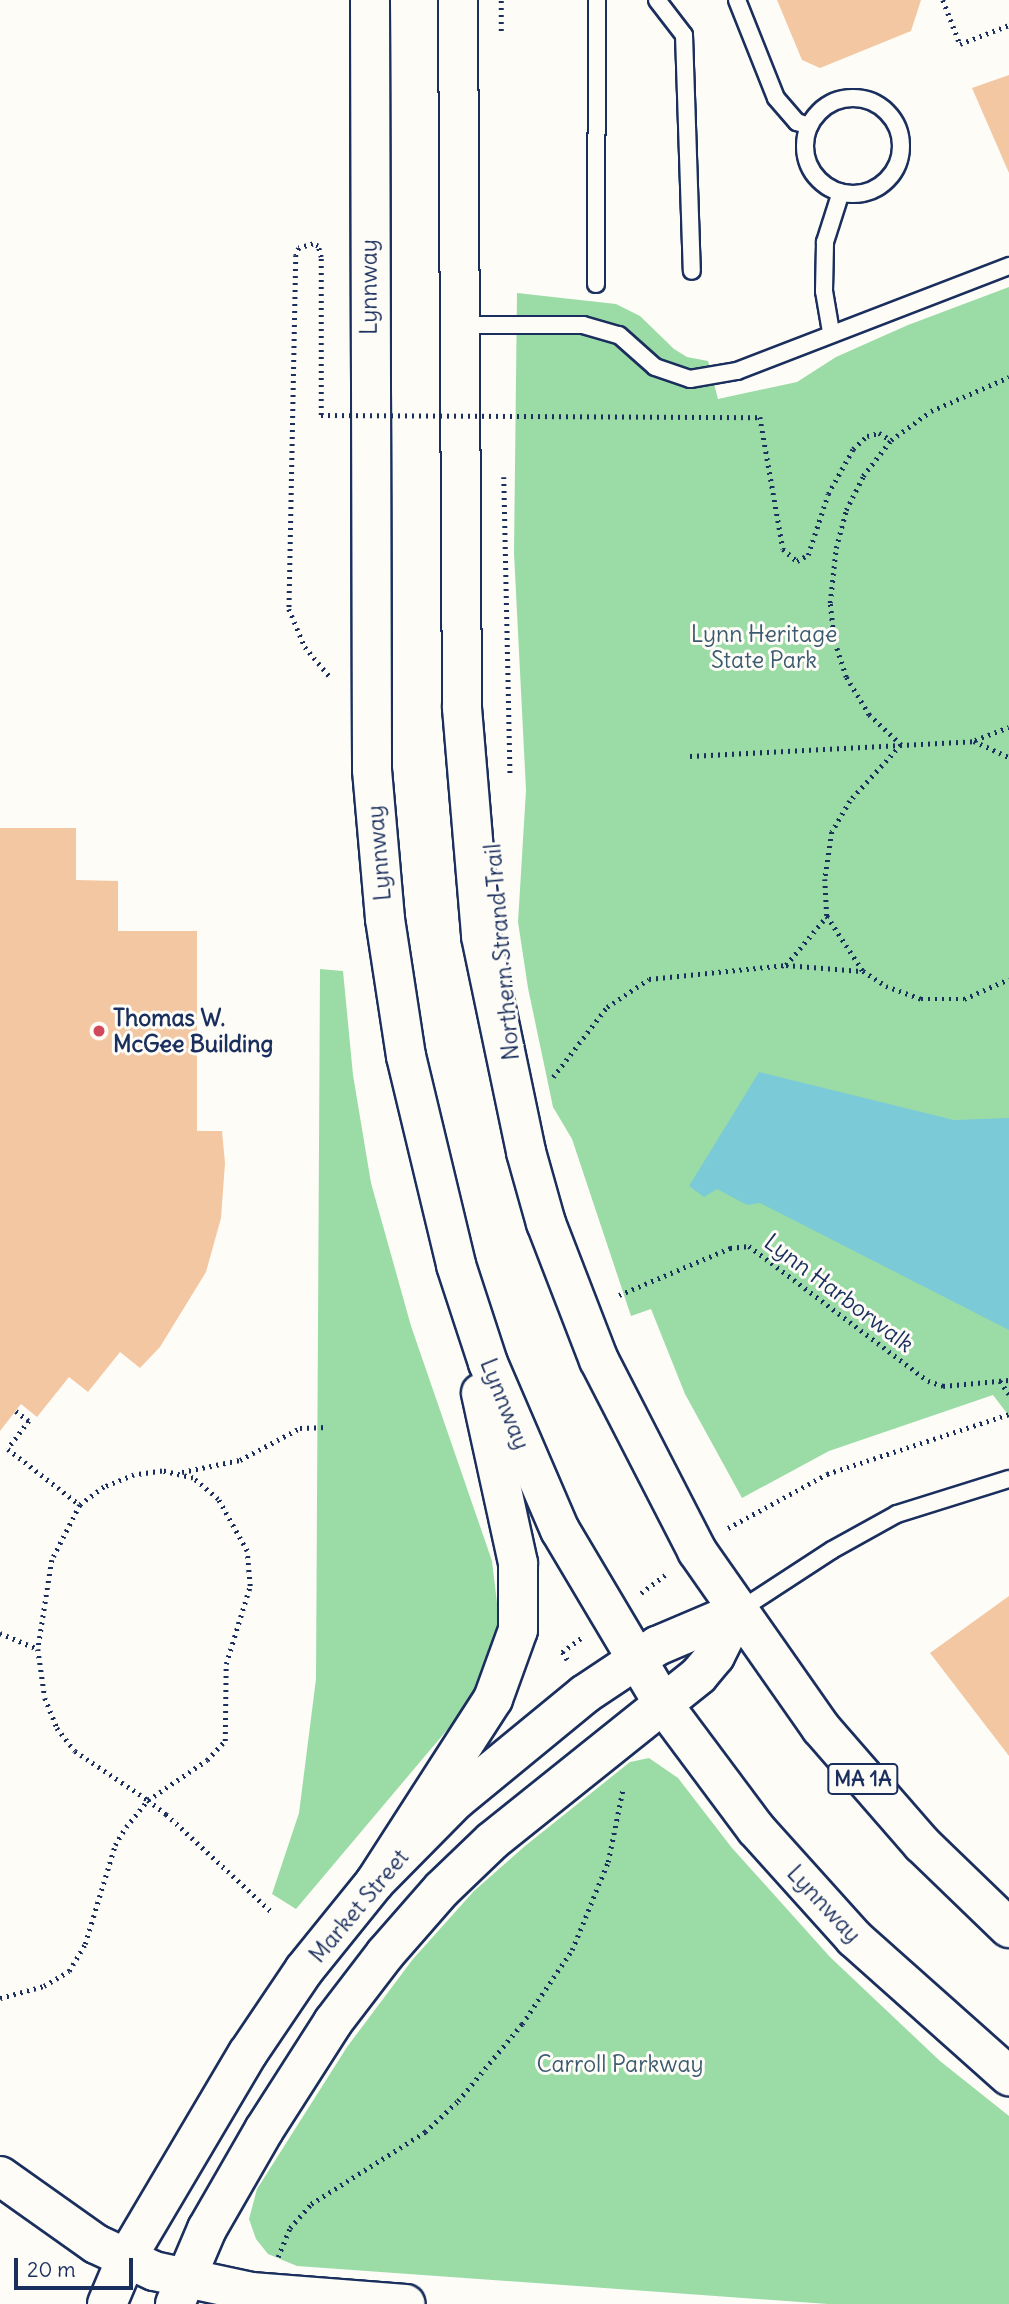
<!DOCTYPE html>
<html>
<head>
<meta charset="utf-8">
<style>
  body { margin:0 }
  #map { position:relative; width:1009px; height:2304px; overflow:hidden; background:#fdfcf7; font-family:Delius,sans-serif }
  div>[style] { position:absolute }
  .green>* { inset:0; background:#9bdca6 }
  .water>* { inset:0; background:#7bcad8 }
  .building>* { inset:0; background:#f3c7a2 }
  .path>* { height:4.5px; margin-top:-2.25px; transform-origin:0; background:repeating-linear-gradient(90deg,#1b2f5e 0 2px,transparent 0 7px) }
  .roads { filter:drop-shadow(2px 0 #1b2f5e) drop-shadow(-2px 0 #1b2f5e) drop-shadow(0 2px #1b2f5e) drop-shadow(0 -2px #1b2f5e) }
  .lane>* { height:16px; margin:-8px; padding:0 8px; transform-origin:8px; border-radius:8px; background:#fdfcf7 }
  .lane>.ring { margin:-8px; padding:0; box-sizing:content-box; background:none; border:16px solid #fdfcf7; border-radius:50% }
  .secondary>* { height:38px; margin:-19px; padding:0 19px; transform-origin:19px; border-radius:19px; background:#fdfcf7 }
  .highway>* { height:38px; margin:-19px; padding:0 19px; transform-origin:19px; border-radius:19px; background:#fdfcf7 }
  .path-bridge>* { height:4.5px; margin-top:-2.25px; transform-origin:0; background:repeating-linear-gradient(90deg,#1b2f5e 0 2px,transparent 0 7px) }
  .dots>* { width:19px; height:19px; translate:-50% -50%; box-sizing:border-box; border:4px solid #fdfcf7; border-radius:50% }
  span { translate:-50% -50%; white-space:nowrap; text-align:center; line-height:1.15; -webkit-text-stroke:6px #fdfcf7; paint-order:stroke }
  .shield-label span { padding:2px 5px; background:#fdfcf7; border:2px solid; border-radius:5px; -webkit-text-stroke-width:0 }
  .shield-label { font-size:21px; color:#1b2f5e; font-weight:700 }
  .street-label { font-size:23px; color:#1b2f5e }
  .park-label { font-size:23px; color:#3b5a70 }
  .poi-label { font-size:23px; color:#1b2f5e; font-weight:700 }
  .left { translate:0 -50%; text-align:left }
  .scale { position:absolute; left:14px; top:2258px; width:119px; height:32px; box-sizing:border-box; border:4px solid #1b2f5e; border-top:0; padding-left:9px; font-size:21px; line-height:24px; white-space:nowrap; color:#1b2f5e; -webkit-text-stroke:5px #fdfcf7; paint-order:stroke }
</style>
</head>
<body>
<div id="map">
  <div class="green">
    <div style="clip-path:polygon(1009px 287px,1009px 1416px,993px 1395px,829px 1451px,742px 1498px,685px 1394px,651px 1309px,631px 1316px,572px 1139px,553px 1107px,528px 988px,518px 922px,526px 790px,514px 553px,517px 293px,616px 304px,640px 316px,674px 349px,687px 357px,708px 361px,718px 399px,797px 382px,836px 357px,908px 325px)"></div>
    <div style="clip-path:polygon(320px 969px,343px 971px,353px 1075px,371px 1183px,411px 1326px,492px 1561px,498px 1611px,496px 1637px,481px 1683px,468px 1705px,296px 1909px,272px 1894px,299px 1813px,316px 1679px)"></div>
    <div style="clip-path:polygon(649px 1758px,678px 1778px,732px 1848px,830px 1957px,940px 2061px,1009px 2116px,1009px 2304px,828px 2304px,297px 2266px,268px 2254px,256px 2239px,249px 2219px,257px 2189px,347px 2047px,413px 1959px,474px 1891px,525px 1846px,630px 1762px)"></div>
  </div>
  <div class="water">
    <div style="clip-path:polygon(759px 1072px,954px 1120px,1009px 1118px,1009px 1330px,760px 1203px,747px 1205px,717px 1189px,704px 1197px,689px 1186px)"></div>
  </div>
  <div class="building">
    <div style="clip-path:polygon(777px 0,921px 0,911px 31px,820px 68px,802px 60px)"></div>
    <div style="clip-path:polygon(1009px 75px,1009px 173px,972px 88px)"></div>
    <div style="clip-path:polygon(0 828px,76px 828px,76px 880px,118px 881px,118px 931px,197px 931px,197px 1131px,222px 1131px,225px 1163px,221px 1218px,206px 1272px,160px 1347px,140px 1368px,120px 1352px,88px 1392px,69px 1377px,37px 1417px,21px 1404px,0 1431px)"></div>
    <div style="clip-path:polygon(1009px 1596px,1009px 1756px,930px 1653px)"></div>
  </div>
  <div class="path">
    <div style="left:943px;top:0;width:47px;rotate:68.9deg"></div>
    <div style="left:960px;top:44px;width:53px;rotate:-21.2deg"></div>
    <div style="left:501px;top:31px;width:31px;rotate:-90deg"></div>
    <div style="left:321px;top:415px;width:158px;rotate:-90deg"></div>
    <div style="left:321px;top:257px;width:11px;rotate:-105deg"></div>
    <div style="left:318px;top:246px;width:5px;rotate:-158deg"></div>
    <div style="left:313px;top:244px;width:15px;rotate:164deg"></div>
    <div style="left:299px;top:248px;width:8px;rotate:113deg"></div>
    <div style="left:296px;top:255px;width:354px;rotate:91.1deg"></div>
    <div style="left:289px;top:609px;width:41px;rotate:67.2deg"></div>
    <div style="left:305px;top:647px;width:38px;rotate:50deg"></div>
    <div style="left:760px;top:417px;width:134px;rotate:80.1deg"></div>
    <div style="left:783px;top:549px;width:18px;rotate:41deg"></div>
    <div style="left:797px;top:561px;width:13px;rotate:-29deg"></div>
    <div style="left:808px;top:555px;width:64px;rotate:-71.8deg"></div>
    <div style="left:828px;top:494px;width:51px;rotate:-60.9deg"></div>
    <div style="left:853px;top:449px;width:19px;rotate:-43deg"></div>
    <div style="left:867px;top:436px;width:12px;rotate:-14deg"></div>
    <div style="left:879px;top:433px;width:14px;rotate:30deg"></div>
    <div style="left:504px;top:477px;width:296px;rotate:88.8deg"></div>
    <div style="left:975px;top:740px;width:36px;rotate:-21deg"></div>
    <div style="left:901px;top:745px;width:44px;rotate:-136.8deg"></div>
    <div style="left:869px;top:715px;width:44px;rotate:-121.2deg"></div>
    <div style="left:846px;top:677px;width:38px;rotate:-108deg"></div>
    <div style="left:834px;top:641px;width:38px;rotate:-96deg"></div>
    <div style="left:830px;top:603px;width:55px;rotate:-83.8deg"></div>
    <div style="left:836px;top:548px;width:39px;rotate:-75deg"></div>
    <div style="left:846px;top:510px;width:38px;rotate:-63deg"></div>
    <div style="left:863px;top:476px;width:46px;rotate:-52.1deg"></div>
    <div style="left:891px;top:440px;width:49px;rotate:-35.9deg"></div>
    <div style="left:931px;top:411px;width:85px;rotate:-23.6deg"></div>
    <div style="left:901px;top:745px;width:76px;rotate:132.3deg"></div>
    <div style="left:850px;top:801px;width:36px;rotate:120deg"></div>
    <div style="left:832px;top:832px;width:48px;rotate:98.5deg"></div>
    <div style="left:825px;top:879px;width:37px;rotate:87deg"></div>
    <div style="left:827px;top:916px;width:66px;rotate:56.8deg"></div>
    <div style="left:863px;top:971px;width:27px;rotate:33deg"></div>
    <div style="left:886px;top:986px;width:37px;rotate:20deg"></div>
    <div style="left:921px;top:999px;width:43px"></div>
    <div style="left:964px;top:999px;width:49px;rotate:-24deg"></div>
    <div style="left:690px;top:756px;width:284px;rotate:-3deg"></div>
    <div style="left:974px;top:741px;width:38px;rotate:25deg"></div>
    <div style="left:786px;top:965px;width:64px;rotate:-50.1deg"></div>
    <div style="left:553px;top:1077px;width:88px;rotate:-52.4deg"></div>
    <div style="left:607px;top:1007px;width:50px;rotate:-33.7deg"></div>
    <div style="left:649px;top:979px;width:138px;rotate:-5.8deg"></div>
    <div style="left:786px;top:965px;width:75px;rotate:4.6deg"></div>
    <div style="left:619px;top:1295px;width:121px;rotate:-22.9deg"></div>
    <div style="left:730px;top:1248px;width:19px;rotate:-6deg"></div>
    <div style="left:749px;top:1246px;width:224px;rotate:37deg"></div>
    <div style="left:928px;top:1381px;width:16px;rotate:18deg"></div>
    <div style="left:943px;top:1386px;width:66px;rotate:-5.2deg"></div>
    <div style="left:1000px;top:1381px;width:16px;rotate:55deg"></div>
    <div style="left:16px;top:1411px;width:16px;rotate:38deg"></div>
    <div style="left:29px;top:1421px;width:35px;rotate:127deg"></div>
    <div style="left:8px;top:1449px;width:91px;rotate:37.9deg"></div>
    <div style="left:182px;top:1472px;width:59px;rotate:-11.7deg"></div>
    <div style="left:240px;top:1460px;width:68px;rotate:-28.1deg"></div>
    <div style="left:300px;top:1428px;width:27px;rotate:-2deg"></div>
    <div style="left:728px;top:1528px;width:113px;rotate:-28.6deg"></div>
    <div style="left:827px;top:1474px;width:192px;rotate:-18.2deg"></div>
    <div style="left:641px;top:1593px;width:30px;rotate:-37deg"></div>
    <div style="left:0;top:1633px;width:41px;rotate:22.8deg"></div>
    <div style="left:567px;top:1660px;width:9px;rotate:-122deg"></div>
    <div style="left:562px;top:1652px;width:24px;rotate:-36deg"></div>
    <div style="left:0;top:1998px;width:46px;rotate:-15.3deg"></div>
    <div style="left:44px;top:1986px;width:29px;rotate:-31deg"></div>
    <div style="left:69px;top:1971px;width:31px;rotate:-59deg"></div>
    <div style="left:85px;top:1944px;width:103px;rotate:-73.1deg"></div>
    <div style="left:115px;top:1845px;width:21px;rotate:-59deg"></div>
    <div style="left:126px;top:1827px;width:35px;rotate:-51deg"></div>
    <div style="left:148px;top:1800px;width:71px;rotate:-34.1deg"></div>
    <div style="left:207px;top:1760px;width:26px;rotate:-47deg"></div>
    <div style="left:225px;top:1741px;width:77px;rotate:-89.3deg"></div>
    <div style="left:226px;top:1664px;width:82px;rotate:-72.9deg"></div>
    <div style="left:250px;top:1586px;width:35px;rotate:-95deg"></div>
    <div style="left:247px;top:1551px;width:60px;rotate:-119.1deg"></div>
    <div style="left:218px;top:1499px;width:33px;rotate:-140deg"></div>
    <div style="left:193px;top:1478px;width:32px;rotate:-167deg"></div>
    <div style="left:162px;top:1471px;width:28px;rotate:172deg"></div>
    <div style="left:134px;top:1475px;width:32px;rotate:158deg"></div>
    <div style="left:104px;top:1487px;width:30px;rotate:143deg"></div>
    <div style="left:80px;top:1505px;width:62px;rotate:117deg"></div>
    <div style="left:52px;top:1560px;width:90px;rotate:98.9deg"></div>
    <div style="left:38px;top:1649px;width:49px;rotate:81.9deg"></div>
    <div style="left:45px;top:1698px;width:32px;rotate:68deg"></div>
    <div style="left:57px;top:1728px;width:29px;rotate:52deg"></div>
    <div style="left:75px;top:1751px;width:88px;rotate:33.9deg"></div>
    <div style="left:148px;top:1800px;width:23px;rotate:38deg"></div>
    <div style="left:166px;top:1814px;width:146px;rotate:42.8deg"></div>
    <div style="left:278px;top:2257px;width:31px;rotate:-68deg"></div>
    <div style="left:290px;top:2228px;width:32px;rotate:-49deg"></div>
    <div style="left:311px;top:2204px;width:135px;rotate:-32.3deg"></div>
    <div style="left:425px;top:2132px;width:45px;rotate:-43.2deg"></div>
    <div style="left:458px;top:2101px;width:100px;rotate:-50.3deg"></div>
    <div style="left:522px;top:2024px;width:89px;rotate:-56deg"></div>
    <div style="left:572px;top:1950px;width:95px;rotate:-67.8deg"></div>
    <div style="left:608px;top:1862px;width:76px;rotate:-78.5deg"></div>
  </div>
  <div class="roads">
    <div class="lane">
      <div style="left:657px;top:0;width:44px;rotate:52.4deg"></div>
      <div style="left:684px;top:35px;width:236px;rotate:88.1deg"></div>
      <div style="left:737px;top:0;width:105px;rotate:68.3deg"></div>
      <div style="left:776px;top:98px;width:32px;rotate:49deg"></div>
      <div style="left:797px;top:122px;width:13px;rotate:18deg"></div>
      <div class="ring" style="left:805px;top:98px;width:80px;height:80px"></div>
      <div style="left:596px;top:284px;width:284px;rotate:-89.8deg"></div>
      <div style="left:459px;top:325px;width:124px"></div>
      <div style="left:583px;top:325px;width:37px;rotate:16deg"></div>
      <div style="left:619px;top:335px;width:48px;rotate:41.6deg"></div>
      <div style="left:655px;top:367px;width:37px;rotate:19deg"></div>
      <div style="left:690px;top:379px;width:48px;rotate:-9.7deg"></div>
      <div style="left:737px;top:371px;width:292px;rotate:-21.1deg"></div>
      <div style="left:831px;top:332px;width:42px;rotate:-99.7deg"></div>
      <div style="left:824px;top:291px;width:49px;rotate:-88.8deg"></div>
      <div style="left:825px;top:242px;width:52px;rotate:-72.3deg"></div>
      <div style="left:737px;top:1612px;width:113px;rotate:-33.1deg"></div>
      <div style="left:832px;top:1550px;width:74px;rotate:-29deg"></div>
      <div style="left:897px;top:1514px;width:117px;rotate:-17.4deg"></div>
    </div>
    <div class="secondary">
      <div style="left:0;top:2176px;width:118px;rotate:35.3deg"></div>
      <div style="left:96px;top:2244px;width:64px;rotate:25deg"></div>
      <div style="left:154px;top:2271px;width:99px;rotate:12.2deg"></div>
      <div style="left:251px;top:2292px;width:155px;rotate:4.4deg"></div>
      <div style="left:107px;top:2304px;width:49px;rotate:-67.1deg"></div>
      <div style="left:126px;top:2259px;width:239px;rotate:-59.4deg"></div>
      <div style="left:248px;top:2053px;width:100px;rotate:-56deg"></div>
      <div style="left:304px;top:1970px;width:113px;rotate:-51.1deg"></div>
      <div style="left:375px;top:1882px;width:115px;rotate:-45.4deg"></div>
      <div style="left:456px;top:1800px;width:167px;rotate:-39.4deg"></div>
      <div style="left:585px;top:1694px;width:87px;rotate:-33.7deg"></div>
      <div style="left:657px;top:1646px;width:87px;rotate:-23deg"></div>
      <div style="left:175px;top:2304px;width:82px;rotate:-66.9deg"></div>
      <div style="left:207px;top:2229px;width:114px;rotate:-60.1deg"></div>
      <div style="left:264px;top:2130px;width:128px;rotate:-57.4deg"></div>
      <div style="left:333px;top:2022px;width:86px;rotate:-52.6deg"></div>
      <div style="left:385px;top:1954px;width:86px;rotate:-48.8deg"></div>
      <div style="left:442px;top:1889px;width:69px;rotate:-43.8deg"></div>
      <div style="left:492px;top:1841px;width:265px;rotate:-38.7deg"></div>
      <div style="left:699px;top:1675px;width:25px;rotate:-50deg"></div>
      <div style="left:715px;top:1656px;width:49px;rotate:-63.4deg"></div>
    </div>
    <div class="highway">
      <div style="left:370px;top:0;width:770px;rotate:89.85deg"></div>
      <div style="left:372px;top:770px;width:150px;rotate:85deg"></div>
      <div style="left:385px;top:919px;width:139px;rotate:81.3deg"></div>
      <div style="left:406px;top:1056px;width:215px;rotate:76.5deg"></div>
      <div style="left:456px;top:1265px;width:103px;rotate:71.9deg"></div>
      <div style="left:488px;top:1363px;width:182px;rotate:66.7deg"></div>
      <div style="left:560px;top:1530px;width:206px;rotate:59.3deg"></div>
      <div style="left:665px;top:1707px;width:152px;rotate:53.3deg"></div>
      <div style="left:756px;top:1829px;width:147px;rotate:48deg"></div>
      <div style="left:854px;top:1938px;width:208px;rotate:41.7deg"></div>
      <div style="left:458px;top:0;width:708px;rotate:89.68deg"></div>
      <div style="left:462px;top:708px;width:229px;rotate:85.2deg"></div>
      <div style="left:481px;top:936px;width:221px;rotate:78.2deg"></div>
      <div style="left:526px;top:1152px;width:74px;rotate:74.3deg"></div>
      <div style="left:546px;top:1223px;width:147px;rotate:68.9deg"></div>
      <div style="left:599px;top:1360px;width:215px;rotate:62.8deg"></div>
      <div style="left:697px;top:1551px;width:216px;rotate:55deg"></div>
      <div style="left:821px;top:1728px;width:154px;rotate:49deg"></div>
      <div style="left:922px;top:1844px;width:121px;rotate:44deg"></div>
      <div style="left:375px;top:1882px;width:218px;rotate:-57.2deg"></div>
      <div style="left:493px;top:1699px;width:73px;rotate:-70.1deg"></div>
      <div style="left:518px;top:1630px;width:67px;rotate:-90deg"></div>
      <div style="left:518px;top:1563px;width:174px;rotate:-102.3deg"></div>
    </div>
  </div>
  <div class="path-bridge">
    <div style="left:321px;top:415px;width:439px;rotate:0.3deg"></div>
  </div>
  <div class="dots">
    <div style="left:99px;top:1031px;background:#d1495b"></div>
  </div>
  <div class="shield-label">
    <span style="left:863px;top:1779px">MA 1A</span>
  </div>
  <div class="street-label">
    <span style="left:369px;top:287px;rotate:-90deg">Lynnway</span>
    <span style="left:379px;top:853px;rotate:-95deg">Lynnway</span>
    <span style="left:502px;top:952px;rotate:-95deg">Northern Strand Trail</span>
    <span style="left:839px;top:1293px;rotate:37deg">Lynn Harborwalk</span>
    <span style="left:505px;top:1404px;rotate:68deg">Lynnway</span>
    <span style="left:824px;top:1904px;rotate:47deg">Lynnway</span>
    <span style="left:359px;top:1906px;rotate:-50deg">Market Street</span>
  </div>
  <div class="park-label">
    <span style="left:764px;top:647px">Lynn Heritage<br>State Park</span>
    <span style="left:620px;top:2064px">Carroll Parkway</span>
  </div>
  <div class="poi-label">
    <span class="left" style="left:113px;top:1031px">Thomas W.<br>McGee Building</span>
  </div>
  <div class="scale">20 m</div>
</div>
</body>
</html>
